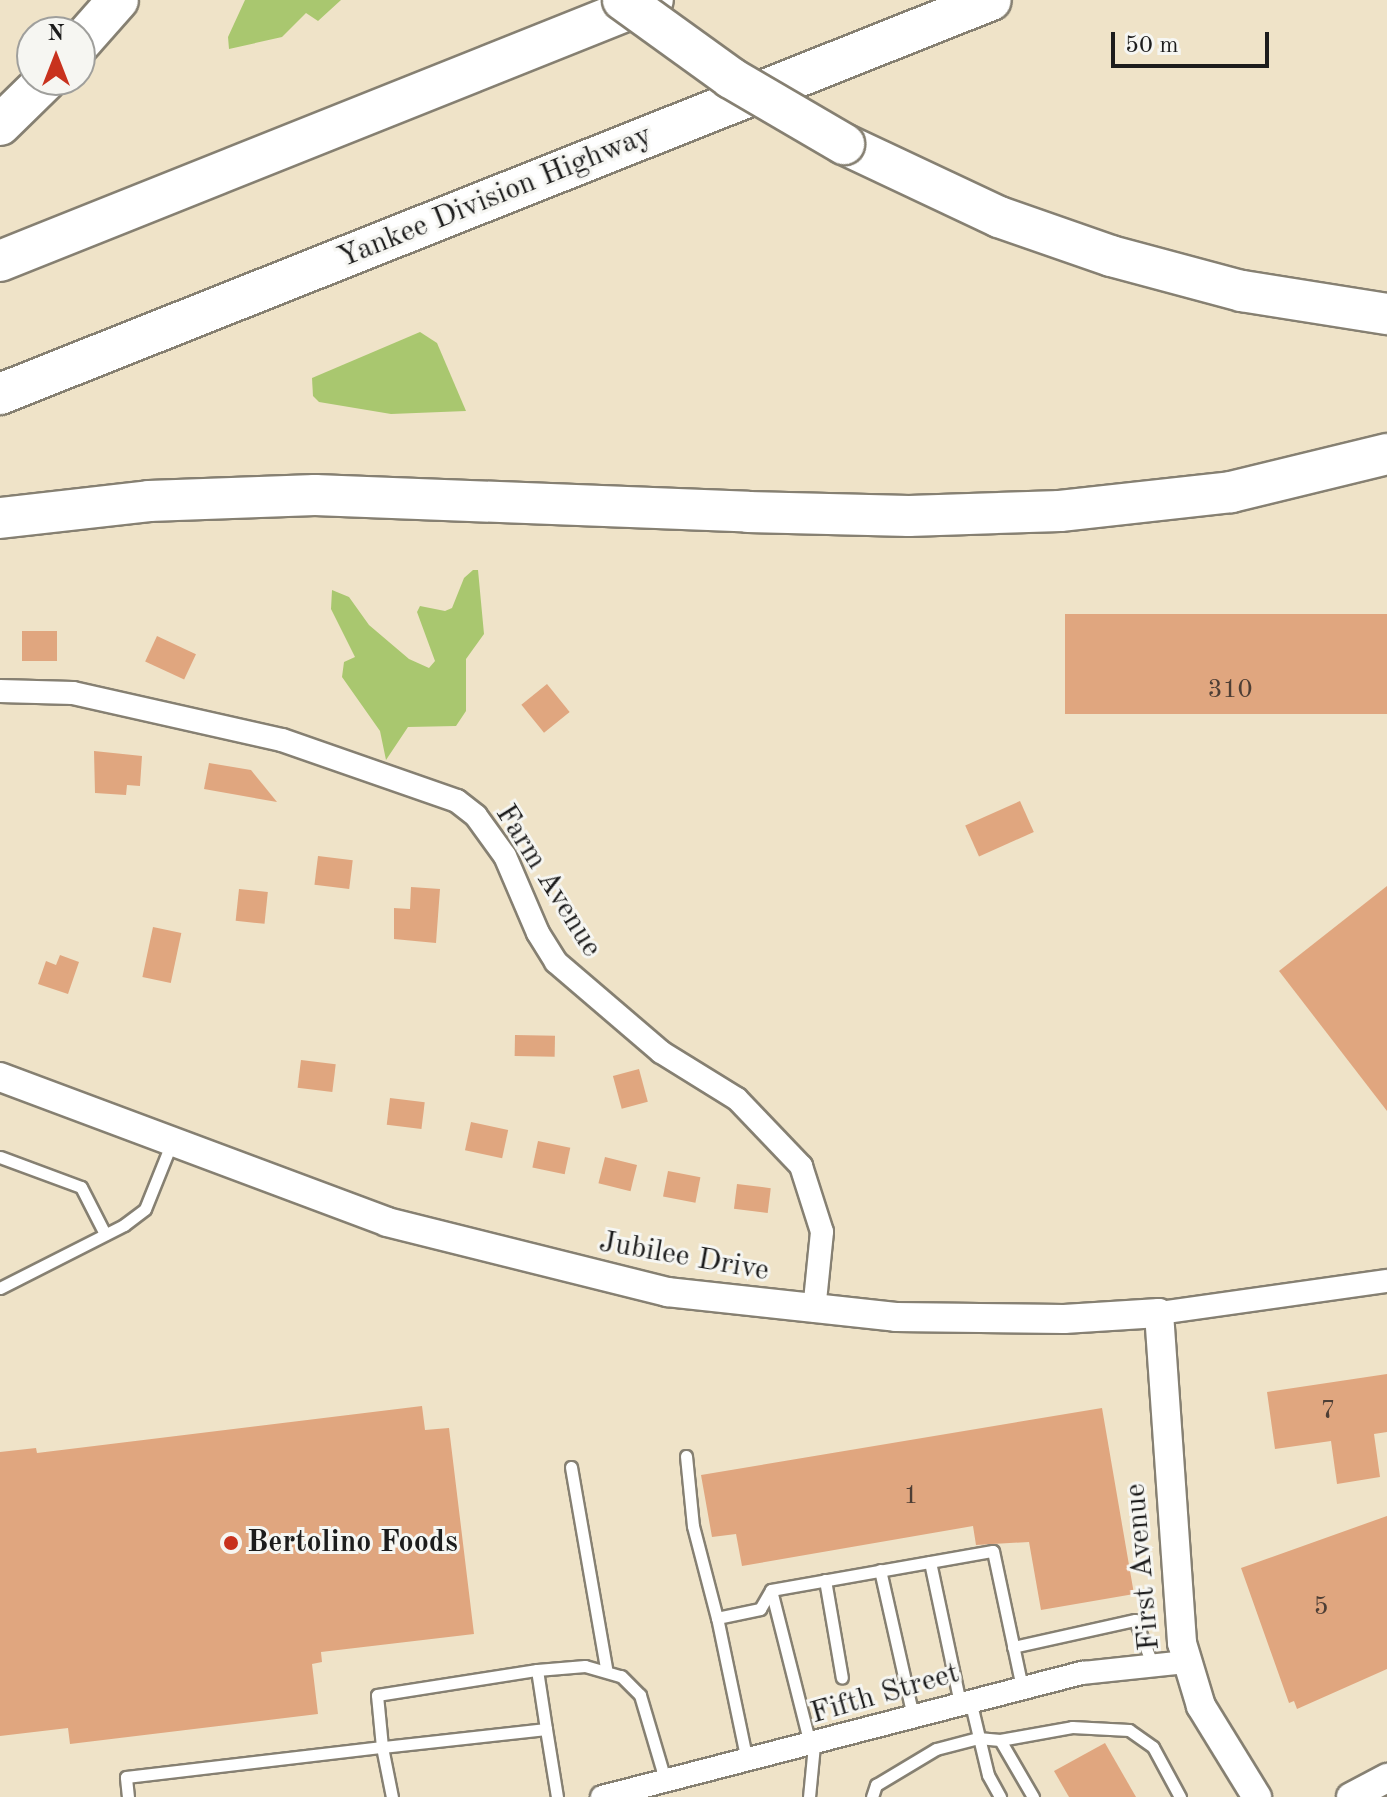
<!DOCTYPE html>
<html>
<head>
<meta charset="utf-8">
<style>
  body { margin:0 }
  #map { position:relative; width:1387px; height:1797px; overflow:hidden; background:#efe3c8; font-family:"Old Standard TT",serif }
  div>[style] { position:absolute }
  .green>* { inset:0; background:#a9c76f }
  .building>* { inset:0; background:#e0a67f; transform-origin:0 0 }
  .roads { filter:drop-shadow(2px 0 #868072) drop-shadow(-2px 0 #868072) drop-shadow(0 2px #868072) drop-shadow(0 -2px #868072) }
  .service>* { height:11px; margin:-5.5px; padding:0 5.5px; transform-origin:5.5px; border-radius:5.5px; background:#fff }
  .minor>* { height:22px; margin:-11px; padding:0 11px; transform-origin:11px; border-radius:11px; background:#fff }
  .tertiary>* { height:28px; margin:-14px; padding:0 14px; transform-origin:14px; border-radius:14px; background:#fff }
  .motorway>* { height:40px; margin:-20px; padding:0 20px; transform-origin:20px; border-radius:20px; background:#fff }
  .bridges { filter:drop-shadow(2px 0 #868072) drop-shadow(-2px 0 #868072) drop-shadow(0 2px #868072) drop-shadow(0 -2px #868072) }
  .motorway-bridge>* { height:40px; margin:-20px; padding:0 20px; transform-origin:20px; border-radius:20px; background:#fff }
  .dots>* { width:22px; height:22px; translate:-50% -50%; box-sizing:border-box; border:4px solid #f6f6f2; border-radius:50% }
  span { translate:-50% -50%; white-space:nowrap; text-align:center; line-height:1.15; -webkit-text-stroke:6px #f6f6f2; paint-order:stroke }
  .number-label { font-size:26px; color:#4d3e35 }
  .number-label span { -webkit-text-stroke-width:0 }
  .street-label { font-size:30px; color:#1c1c1c }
  .poi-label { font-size:30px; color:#1c1c1c; font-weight:700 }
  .left { translate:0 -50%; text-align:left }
  .north { position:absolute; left:16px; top:16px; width:80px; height:80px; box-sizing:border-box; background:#f6f6f2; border:2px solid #9f9f9c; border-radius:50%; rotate:0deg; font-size:22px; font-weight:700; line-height:32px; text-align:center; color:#1c1c1c }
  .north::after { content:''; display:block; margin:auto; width:28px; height:36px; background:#c8321e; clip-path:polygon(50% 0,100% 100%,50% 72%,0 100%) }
  .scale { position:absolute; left:1111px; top:32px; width:158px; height:36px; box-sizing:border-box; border:4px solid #1c1c1c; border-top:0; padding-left:10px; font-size:24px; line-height:28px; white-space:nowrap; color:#1c1c1c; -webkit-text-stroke:6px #f6f6f2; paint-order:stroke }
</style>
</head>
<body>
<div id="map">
  <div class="green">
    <div style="clip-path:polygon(245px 0,341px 0,318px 21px,306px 13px,282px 37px,229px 49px,228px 37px)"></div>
    <div style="clip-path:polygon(420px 332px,437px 343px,466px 411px,391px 414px,319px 402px,313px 396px,312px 378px)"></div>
    <div style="clip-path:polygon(473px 570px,478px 570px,484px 634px,466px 659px,466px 711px,456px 726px,408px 727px,386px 760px,380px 731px,342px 677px,344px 662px,355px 657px,331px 609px,332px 590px,349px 597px,369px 625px,409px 659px,429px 668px,435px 661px,417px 612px,420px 606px,445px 611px,452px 608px,464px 578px)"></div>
  </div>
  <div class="building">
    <div style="left:1387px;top:614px;width:100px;height:322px;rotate:90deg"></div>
    <div style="left:22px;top:631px;width:35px;height:30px"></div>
    <div style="left:157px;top:636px;width:43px;height:28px;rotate:25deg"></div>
    <div style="left:547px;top:684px;width:36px;height:33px;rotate:51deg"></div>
    <div style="clip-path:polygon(94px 751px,142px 756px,140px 786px,127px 785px,126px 795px,95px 793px)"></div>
    <div style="clip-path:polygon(209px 763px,251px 770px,277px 802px,204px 789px)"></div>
    <div style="left:1020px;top:801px;width:34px;height:60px;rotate:66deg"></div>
    <div style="left:318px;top:856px;width:35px;height:29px;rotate:7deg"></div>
    <div style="clip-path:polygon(1387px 886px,1387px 1111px,1279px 971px)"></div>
    <div style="clip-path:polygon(411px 887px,440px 889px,436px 943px,394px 939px,394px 908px,410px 909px)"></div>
    <div style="left:239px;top:889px;width:29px;height:32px;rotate:6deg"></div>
    <div style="left:153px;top:927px;width:29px;height:51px;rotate:12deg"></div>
    <div style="clip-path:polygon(60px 955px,79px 962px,68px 994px,38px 984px,46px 961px,56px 965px)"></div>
    <div style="left:515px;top:1035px;width:40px;height:21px;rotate:1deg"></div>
    <div style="left:301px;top:1060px;width:35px;height:28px;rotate:7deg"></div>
    <div style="left:639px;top:1069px;width:34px;height:27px;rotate:75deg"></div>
    <div style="left:390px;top:1098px;width:35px;height:27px;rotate:7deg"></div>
    <div style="left:471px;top:1122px;width:38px;height:29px;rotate:12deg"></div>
    <div style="left:538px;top:1141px;width:33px;height:27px;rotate:12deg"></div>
    <div style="left:605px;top:1157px;width:33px;height:27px;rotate:14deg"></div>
    <div style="left:668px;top:1171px;width:33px;height:26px;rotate:11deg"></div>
    <div style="left:737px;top:1184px;width:34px;height:25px;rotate:7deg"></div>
    <div style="clip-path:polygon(1387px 1374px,1387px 1432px,1374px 1434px,1380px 1477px,1337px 1484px,1331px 1441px,1275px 1449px,1267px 1392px)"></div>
    <div style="clip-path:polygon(422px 1406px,425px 1430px,449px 1428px,474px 1634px,321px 1652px,322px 1662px,312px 1664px,318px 1714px,70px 1744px,68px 1728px,0 1736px,0 1452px,36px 1448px,37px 1453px)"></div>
    <div style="clip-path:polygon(1102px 1408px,1134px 1594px,1041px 1610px,1029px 1542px,976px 1545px,973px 1526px,742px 1566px,736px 1534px,712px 1537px,701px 1475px)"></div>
    <div style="clip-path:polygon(1387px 1516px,1387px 1669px,1297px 1709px,1294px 1701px,1289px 1703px,1241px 1568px)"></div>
    <div style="clip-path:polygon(1105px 1743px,1136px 1797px,1069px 1797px,1054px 1771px)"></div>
  </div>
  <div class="roads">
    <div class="service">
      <div style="left:0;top:1157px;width:86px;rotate:20.3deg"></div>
      <div style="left:81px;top:1187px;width:53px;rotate:62.9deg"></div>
      <div style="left:0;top:1288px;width:139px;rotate:-26.9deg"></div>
      <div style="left:124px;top:1225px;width:26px;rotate:-37deg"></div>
      <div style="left:145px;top:1209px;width:72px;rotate:-68.1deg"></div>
      <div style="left:686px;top:1456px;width:70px;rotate:84.3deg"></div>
      <div style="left:693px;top:1526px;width:95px;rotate:75.4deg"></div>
      <div style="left:571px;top:1467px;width:204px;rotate:80.1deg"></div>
      <div style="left:930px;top:1562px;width:144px;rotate:78deg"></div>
      <div style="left:880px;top:1570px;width:150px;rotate:77.3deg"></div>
      <div style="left:825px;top:1580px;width:99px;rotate:80.2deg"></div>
      <div style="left:771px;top:1590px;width:159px;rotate:75.8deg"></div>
      <div style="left:1013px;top:1647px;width:125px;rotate:-12.5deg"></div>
      <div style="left:1135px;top:1620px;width:49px;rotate:68.6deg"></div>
      <div style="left:537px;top:1670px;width:48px;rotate:-4.8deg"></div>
      <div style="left:585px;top:1666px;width:37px;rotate:16deg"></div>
      <div style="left:621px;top:1676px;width:27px;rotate:45deg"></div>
      <div style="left:640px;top:1695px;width:92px;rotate:73.5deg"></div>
      <div style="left:970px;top:1700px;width:77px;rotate:76.5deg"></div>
      <div style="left:988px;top:1775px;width:25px;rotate:61deg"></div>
      <div style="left:546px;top:1729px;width:165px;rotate:173.7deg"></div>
      <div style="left:382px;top:1747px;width:52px;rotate:-95.5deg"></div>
      <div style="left:377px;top:1695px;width:162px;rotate:-8.9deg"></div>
      <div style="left:537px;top:1670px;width:60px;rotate:81.3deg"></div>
      <div style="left:546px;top:1729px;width:69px;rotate:80.8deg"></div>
      <div style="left:1000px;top:1740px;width:73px;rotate:-10.2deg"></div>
      <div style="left:1072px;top:1727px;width:57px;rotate:3deg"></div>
      <div style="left:1129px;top:1730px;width:29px;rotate:35deg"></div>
      <div style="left:1153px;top:1747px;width:57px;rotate:61.6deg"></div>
      <div style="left:747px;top:1761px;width:146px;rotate:-101.8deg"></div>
      <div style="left:717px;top:1618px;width:44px;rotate:-11.8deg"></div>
      <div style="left:760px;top:1609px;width:22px;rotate:-60deg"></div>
      <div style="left:771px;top:1590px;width:225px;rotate:-10deg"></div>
      <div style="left:993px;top:1551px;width:139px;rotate:78deg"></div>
      <div style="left:128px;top:1797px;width:20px;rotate:-96deg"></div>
      <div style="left:126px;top:1777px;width:258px;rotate:-6.7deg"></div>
      <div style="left:382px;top:1747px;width:51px;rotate:78.7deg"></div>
      <div style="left:809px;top:1797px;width:52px;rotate:-84.5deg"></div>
      <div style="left:872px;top:1797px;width:13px;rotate:-72deg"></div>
      <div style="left:876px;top:1785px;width:70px;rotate:-31deg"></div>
      <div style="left:936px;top:1749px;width:43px;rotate:-14.7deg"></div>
      <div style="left:978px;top:1738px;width:22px;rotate:5deg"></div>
      <div style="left:1000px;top:1740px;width:66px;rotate:59.9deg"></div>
    </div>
    <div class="minor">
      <div style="left:0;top:691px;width:73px;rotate:1.6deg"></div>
      <div style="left:73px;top:693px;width:214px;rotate:12.7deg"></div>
      <div style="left:282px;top:740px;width:185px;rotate:19.2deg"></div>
      <div style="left:457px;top:801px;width:24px;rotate:38deg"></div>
      <div style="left:476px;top:816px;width:49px;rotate:54.1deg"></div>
      <div style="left:505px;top:856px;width:84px;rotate:66.8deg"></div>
      <div style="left:538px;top:933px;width:34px;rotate:58deg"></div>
      <div style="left:556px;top:962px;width:138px;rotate:40.6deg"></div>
      <div style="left:661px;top:1052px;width:89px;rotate:31.7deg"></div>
      <div style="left:737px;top:1099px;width:93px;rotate:46.3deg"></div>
      <div style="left:801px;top:1166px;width:69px;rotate:72.3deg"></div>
      <div style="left:822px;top:1232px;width:79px;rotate:95.8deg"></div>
      <div style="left:1159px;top:1313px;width:230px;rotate:-8deg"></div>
      <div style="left:602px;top:1797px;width:497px;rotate:-14.5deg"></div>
      <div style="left:1083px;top:1673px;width:104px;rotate:-6.1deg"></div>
    </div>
    <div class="tertiary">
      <div style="left:0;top:1077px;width:413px;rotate:20.5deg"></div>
      <div style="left:387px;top:1222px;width:289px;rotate:14deg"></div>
      <div style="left:667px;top:1292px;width:230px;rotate:6.2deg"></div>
      <div style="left:896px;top:1317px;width:168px;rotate:0.7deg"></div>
      <div style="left:1064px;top:1319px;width:95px;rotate:-3.6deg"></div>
      <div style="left:1159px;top:1313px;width:331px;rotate:86deg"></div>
      <div style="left:1182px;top:1643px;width:66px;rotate:73.2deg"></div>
      <div style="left:1201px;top:1706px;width:107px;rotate:58.4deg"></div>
      <div style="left:1351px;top:1797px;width:41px;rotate:-27.8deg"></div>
    </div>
    <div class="motorway">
      <div style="left:80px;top:43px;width:57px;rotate:-48.5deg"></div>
      <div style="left:0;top:125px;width:64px;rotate:-44.4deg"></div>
      <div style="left:844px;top:144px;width:171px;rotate:25.2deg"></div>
      <div style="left:999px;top:217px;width:119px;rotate:19.2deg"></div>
      <div style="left:1111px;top:256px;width:136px;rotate:15deg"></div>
      <div style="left:1242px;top:291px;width:147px;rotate:9deg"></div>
      <div style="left:0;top:261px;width:703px;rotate:-21.79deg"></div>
      <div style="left:0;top:394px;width:1066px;rotate:-21.68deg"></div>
      <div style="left:0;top:518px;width:150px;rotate:-6.5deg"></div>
      <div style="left:149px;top:501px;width:166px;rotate:-2.1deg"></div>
      <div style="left:315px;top:495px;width:433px;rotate:2.2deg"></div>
      <div style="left:748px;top:512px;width:161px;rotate:1.4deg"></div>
      <div style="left:909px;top:516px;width:151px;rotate:-1.9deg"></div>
      <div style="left:1060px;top:511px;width:172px;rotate:-6.3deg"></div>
      <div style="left:1231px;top:492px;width:161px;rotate:-13.7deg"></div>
    </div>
  </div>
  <div class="bridges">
    <div class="motorway-bridge">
      <div style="left:623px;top:0;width:133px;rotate:35.8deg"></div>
      <div style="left:731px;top:78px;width:131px;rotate:30.3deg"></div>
    </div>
  </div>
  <div class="dots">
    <div style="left:231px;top:1543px;background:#c8321e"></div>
  </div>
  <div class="number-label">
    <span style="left:1230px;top:691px">310</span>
    <span style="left:1328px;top:1412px">7</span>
    <span style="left:911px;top:1497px">1</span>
    <span style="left:1321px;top:1608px">5</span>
  </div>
  <div class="street-label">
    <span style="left:495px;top:197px;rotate:-22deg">Yankee Division Highway</span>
    <span style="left:548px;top:881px;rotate:58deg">Farm Avenue</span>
    <span style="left:684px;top:1257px;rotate:10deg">Jubilee Drive</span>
    <span style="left:1143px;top:1567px;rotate:-95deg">First Avenue</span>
    <span style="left:885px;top:1694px;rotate:-16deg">Fifth Street</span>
  </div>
  <div class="poi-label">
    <span class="left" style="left:247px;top:1543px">Bertolino Foods</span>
  </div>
  <div class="north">N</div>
  <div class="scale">50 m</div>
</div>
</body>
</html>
